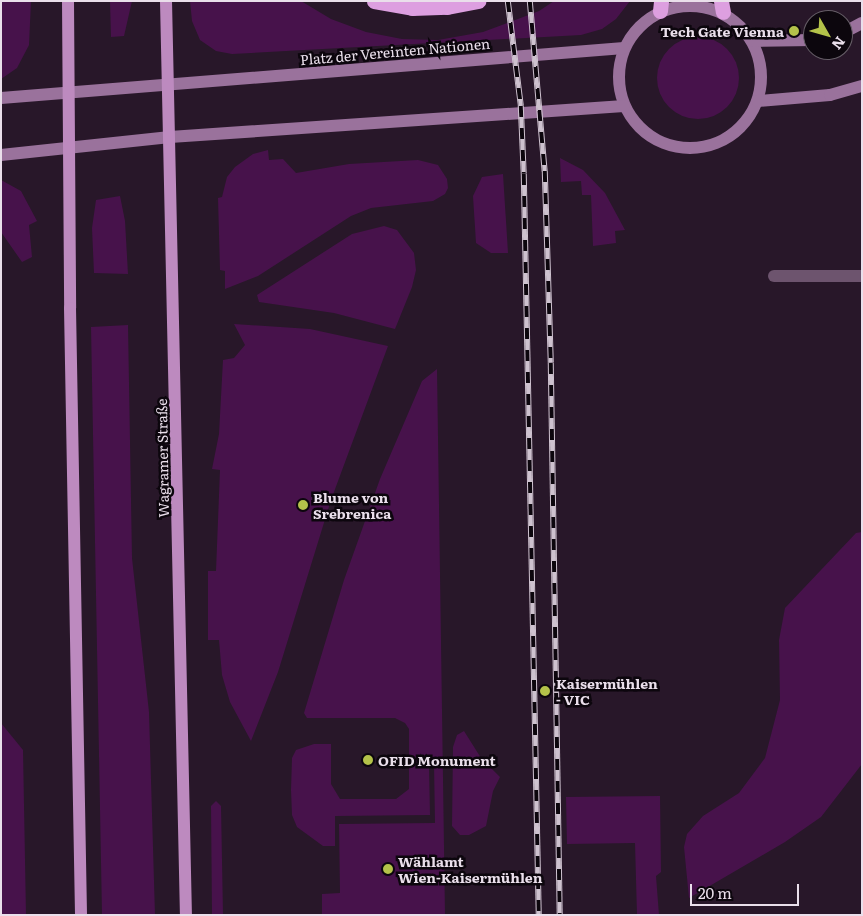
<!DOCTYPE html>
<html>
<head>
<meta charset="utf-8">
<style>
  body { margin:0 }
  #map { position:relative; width:863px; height:916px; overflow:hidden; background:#281729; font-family:Literata,serif }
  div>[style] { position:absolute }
  .green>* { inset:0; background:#47124b }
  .round { border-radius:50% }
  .pedestrian>* { height:12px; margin:-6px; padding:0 6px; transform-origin:6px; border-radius:6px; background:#6d546e }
  .secondary>* { height:12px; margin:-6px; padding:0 6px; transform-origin:6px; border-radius:6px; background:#9a729c }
  .secondary>.ring { margin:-6px; padding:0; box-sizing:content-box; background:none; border:12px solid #9a729c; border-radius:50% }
  .primary>* { height:12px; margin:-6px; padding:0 6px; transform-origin:6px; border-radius:6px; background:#bd8abf }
  .motorway>* { height:15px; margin:-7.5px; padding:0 7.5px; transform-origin:7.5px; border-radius:7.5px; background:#dd9fe0 }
  .rail>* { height:5.5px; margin-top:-2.75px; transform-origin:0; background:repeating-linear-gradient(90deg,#0c060d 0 11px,#cec2cf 0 22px); box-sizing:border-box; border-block:1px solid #cec2cf }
  .dots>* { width:14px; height:14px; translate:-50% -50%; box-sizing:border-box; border:2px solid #0c060d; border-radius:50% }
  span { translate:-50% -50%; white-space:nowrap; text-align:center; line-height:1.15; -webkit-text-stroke:5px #0c060d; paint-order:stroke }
  .poi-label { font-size:14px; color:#eadfeb; font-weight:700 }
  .right { translate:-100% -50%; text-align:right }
  .left { translate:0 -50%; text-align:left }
  .street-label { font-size:14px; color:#eadfeb }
  .frame { position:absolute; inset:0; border:2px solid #eadfeb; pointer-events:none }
  .north { position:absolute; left:803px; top:10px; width:50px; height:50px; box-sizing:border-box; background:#0c060d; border:1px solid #655d66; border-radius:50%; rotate:128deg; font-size:14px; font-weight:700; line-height:20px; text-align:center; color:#eadfeb }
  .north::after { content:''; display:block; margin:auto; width:18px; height:22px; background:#b4c24a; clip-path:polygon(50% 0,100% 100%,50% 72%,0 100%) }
  .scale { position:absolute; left:690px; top:884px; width:109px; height:22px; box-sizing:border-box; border:2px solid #eadfeb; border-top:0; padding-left:6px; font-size:15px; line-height:18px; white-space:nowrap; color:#eadfeb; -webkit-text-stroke:4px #0c060d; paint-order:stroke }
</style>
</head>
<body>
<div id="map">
  <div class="green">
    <div style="clip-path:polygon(1px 1px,31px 1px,29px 45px,17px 68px,1px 79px)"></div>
    <div style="clip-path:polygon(110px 1px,132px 1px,124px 36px,111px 37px)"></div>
    <div style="clip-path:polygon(190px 1px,301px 1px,331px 19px,366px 32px,402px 39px,438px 40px,483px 32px,539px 11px,554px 1px,630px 1px,616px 19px,602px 29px,581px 35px,232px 54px,216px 51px,200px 40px,192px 21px)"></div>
    <div class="round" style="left:657px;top:37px;width:82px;height:82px"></div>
    <div style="clip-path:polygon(268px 150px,269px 160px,283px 159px,296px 173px,349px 164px,418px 160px,438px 165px,447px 179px,448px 188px,445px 194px,433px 201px,371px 208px,351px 216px,258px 276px,225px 289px,225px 271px,220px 270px,218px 198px,222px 197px,227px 177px,235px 167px,253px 154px)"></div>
    <div style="clip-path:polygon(560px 158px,583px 170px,605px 193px,625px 230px,615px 231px,616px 243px,593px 246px,591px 195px,582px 195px,581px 181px,561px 182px)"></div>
    <div style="clip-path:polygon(503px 174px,508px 253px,491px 253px,476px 243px,473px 196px,482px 177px)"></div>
    <div style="clip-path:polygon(1px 180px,21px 191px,37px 221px,29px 225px,32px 257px,22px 262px,1px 232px)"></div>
    <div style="clip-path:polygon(120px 196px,125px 221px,128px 274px,94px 273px,92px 228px,96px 200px)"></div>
    <div style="clip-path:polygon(384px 226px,397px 230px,414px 253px,416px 270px,412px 287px,395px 329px,334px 313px,259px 302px,257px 295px,352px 234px)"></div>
    <div style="clip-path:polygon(234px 324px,310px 329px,388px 346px,331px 500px,278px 672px,251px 741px,230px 702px,222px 675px,219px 640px,208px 640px,208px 571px,216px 571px,220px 470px,212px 469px,219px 434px,223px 360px,234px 358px,245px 345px)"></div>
    <div style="clip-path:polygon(128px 325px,132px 558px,149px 712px,155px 915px,102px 915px,91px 327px)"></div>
    <div style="clip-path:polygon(437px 369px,445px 915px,322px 915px,322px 894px,340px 893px,339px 824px,435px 823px,434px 764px,429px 765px,430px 815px,335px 816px,335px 846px,323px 846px,297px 827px,292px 815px,291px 790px,292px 758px,296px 750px,314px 744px,331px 744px,331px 784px,340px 799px,396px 799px,409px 789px,409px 729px,405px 723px,395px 718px,307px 718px,304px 713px,344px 580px,380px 479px,422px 381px)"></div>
    <div style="clip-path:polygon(862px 532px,862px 764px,821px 817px,785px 842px,689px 898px,684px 847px,687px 834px,703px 816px,739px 793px,765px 758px,780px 700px,779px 640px,785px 608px,856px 533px)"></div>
    <div style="clip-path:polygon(1px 723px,23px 750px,26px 915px,1px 915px)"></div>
    <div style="clip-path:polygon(464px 731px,481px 758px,500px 777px,493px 791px,486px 826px,469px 835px,460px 835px,452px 826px,453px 747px,457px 735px)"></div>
    <div style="clip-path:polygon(660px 796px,661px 872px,656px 876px,659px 915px,637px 915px,635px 843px,567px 844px,566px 797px)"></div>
    <div style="clip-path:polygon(216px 801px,221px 806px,223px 915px,212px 915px,211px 806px)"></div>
  </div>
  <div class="pedestrian">
    <div style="left:774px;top:276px;width:88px"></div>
  </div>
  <div class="secondary">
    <div class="ring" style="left:619px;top:6px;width:130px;height:130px"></div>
    <div style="left:843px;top:33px;width:21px;rotate:-28deg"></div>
    <div style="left:753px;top:41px;width:60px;rotate:-1deg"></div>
    <div style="left:1px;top:98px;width:625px;rotate:-4.59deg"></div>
    <div style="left:758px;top:101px;width:72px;rotate:-4.8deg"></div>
    <div style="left:830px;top:95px;width:33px;rotate:-16deg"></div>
    <div style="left:1px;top:155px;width:170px;rotate:-6.1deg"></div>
    <div style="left:170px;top:137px;width:455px;rotate:-3.9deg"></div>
  </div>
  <div class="primary">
    <div style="left:68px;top:1px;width:307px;rotate:89.6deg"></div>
    <div style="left:70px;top:308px;width:607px;rotate:88.96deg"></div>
    <div style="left:166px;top:1px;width:914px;rotate:88.75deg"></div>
  </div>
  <div class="motorway">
    <div style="left:374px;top:1px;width:39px;rotate:10deg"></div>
    <div style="left:412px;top:8px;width:35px;rotate:-2deg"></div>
    <div style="left:447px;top:7px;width:32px;rotate:-11deg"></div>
    <div style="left:721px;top:1px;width:11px;rotate:80deg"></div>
    <div style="left:660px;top:11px;width:10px;rotate:-84deg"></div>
  </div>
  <div class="rail">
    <div style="left:508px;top:1px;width:106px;rotate:82.9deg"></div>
    <div style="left:521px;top:106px;width:68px;rotate:87.5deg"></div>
    <div style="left:524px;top:174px;width:741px;rotate:88.84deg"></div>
    <div style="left:530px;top:1px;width:171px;rotate:85deg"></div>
    <div style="left:545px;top:171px;width:192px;rotate:88.2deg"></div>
    <div style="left:551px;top:363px;width:552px;rotate:89.07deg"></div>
  </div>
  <div class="dots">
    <div style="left:794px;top:31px;background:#b4c24a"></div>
    <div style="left:303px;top:505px;background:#b4c24a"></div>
    <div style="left:545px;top:691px;background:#b4c24a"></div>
    <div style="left:368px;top:760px;background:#b4c24a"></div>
    <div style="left:388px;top:869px;background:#b4c24a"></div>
  </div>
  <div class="poi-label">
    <span class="right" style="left:784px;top:31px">Tech Gate Vienna</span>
    <span class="left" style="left:313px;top:505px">Blume von<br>Srebrenica</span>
    <span class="left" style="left:556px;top:691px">Kaisermühlen<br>- VIC</span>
    <span class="left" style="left:378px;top:760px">OFID Monument</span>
    <span class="left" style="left:398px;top:869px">Wählamt<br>Wien-Kaisermühlen</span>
  </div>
  <div class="street-label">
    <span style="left:395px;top:51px;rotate:-5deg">Platz der Vereinten Nationen</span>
    <span style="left:162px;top:458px;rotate:-91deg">Wagramer Straße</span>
  </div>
  <div class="frame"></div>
  <div class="north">N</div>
  <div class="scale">20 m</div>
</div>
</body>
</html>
